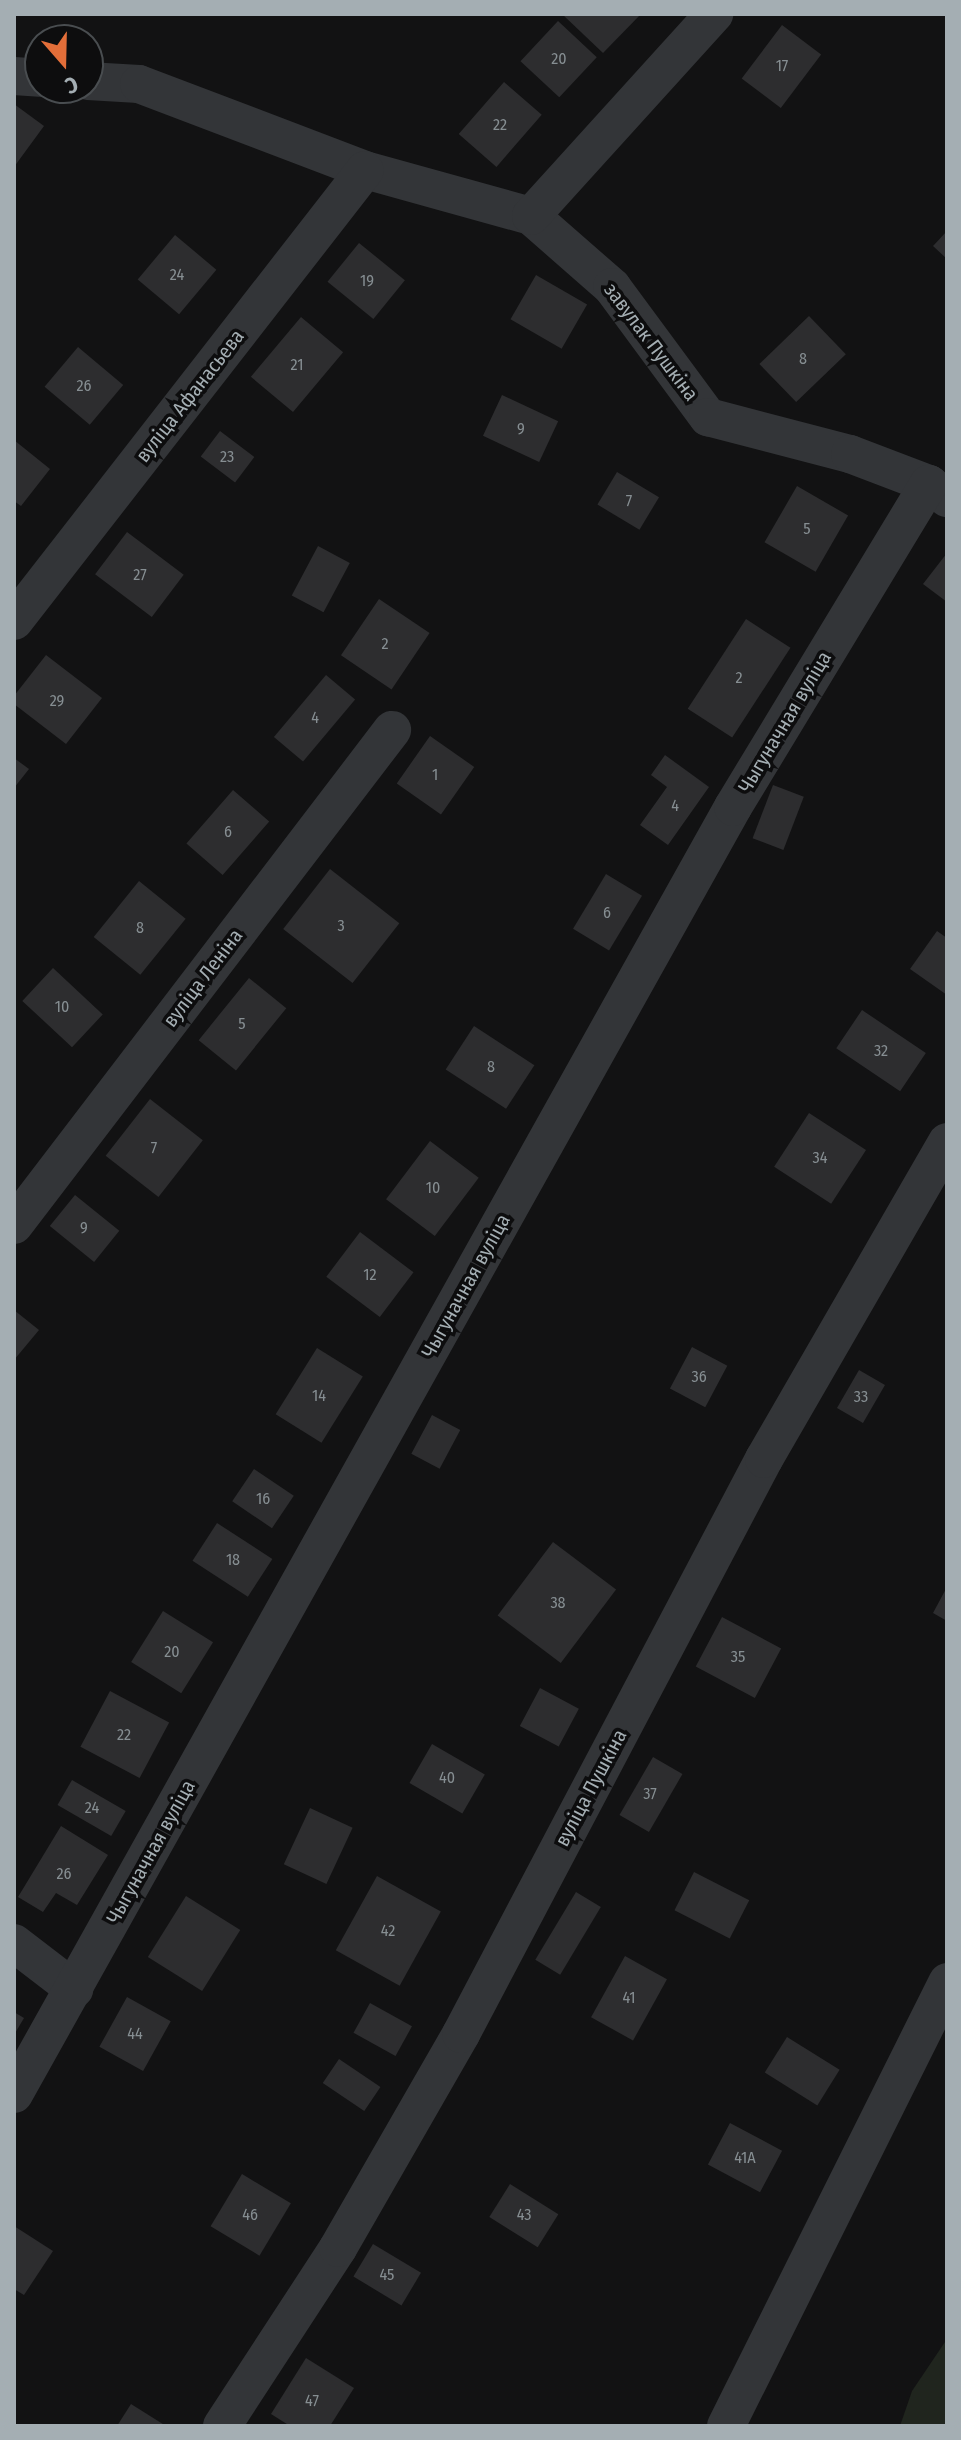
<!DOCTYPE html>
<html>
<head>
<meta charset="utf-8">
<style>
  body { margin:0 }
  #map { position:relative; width:961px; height:2440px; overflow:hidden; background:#121213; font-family:"Fira Sans Condensed",sans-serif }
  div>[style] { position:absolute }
  .green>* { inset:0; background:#20251e }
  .building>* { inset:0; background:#2d2d2f; transform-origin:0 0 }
  .minor>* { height:38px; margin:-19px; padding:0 19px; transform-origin:19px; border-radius:19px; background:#333538 }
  span { translate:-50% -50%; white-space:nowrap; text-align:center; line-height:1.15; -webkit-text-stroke:7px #0d0d0e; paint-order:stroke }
  .number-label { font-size:16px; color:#868e92 }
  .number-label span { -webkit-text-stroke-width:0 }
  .street-label { font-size:20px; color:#a4aeb3 }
  .frame { position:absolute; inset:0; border:16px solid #a4aeb3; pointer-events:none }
  .north { position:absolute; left:24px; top:24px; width:80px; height:80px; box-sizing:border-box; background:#0d0d0e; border:2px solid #494d50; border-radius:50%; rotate:160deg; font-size:22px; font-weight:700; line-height:32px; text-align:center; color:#a4aeb3 }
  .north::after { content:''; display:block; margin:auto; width:28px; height:36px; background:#e36e39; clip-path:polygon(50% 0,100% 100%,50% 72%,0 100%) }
</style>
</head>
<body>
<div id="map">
  <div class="green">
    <div style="clip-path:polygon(947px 2339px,947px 2426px,900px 2426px,912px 2391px)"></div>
  </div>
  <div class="building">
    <div style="clip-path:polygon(562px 14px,641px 14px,603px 53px)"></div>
    <div style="left:558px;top:21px;width:53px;height:55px;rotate:43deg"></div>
    <div style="left:782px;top:25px;width:49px;height:67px;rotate:37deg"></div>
    <div style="left:504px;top:82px;width:50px;height:69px;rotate:41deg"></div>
    <div style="clip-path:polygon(14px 104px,44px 126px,14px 167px)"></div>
    <div style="clip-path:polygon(947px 231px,947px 259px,933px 246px)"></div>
    <div style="left:175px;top:235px;width:54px;height:58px;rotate:40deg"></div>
    <div style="left:359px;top:243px;width:59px;height:50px;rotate:39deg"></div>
    <div style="left:536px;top:275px;width:59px;height:51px;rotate:30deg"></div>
    <div style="left:809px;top:316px;width:53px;height:69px;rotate:46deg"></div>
    <div style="left:301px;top:317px;width:55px;height:78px;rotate:40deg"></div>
    <div style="left:78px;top:347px;width:59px;height:52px;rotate:40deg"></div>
    <div style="left:502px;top:395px;width:62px;height:45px;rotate:25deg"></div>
    <div style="left:220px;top:431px;width:43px;height:32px;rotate:37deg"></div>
    <div style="clip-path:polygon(14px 440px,50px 469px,21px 506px,14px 501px)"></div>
    <div style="left:617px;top:472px;width:49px;height:38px;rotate:31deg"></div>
    <div style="left:797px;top:486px;width:59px;height:65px;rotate:30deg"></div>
    <div style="left:127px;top:532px;width:71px;height:53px;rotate:37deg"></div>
    <div style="left:318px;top:546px;width:36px;height:56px;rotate:28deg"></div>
    <div style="clip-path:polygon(947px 553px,947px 602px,923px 584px)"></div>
    <div style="left:379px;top:599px;width:61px;height:68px;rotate:34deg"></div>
    <div style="left:746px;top:619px;width:53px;height:107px;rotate:33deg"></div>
    <div style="clip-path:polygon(46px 655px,102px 698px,66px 744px,14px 704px,14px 696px)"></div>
    <div style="left:326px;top:675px;width:38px;height:81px;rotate:40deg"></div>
    <div style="left:430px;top:736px;width:54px;height:58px;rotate:35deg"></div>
    <div style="clip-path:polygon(665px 755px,709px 787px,668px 845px,640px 825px,667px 787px,651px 775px)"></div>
    <div style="clip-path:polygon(14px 758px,29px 769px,14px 788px)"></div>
    <div style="left:773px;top:785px;width:33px;height:57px;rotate:21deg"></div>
    <div style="left:233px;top:790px;width:48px;height:71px;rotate:41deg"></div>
    <div style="left:330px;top:869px;width:88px;height:76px;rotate:38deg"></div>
    <div style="left:606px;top:874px;width:42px;height:64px;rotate:31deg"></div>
    <div style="left:139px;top:881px;width:60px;height:72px;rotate:39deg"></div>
    <div style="clip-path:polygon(937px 931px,947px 938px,947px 995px,910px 969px)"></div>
    <div style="left:53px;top:968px;width:68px;height:45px;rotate:43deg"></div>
    <div style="left:249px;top:978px;width:48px;height:80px;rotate:39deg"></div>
    <div style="left:862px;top:1010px;width:77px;height:46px;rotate:34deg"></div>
    <div style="left:474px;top:1026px;width:72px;height:52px;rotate:33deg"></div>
    <div style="left:150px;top:1099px;width:67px;height:72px;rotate:38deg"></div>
    <div style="left:809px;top:1113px;width:68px;height:64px;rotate:33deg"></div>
    <div style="left:430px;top:1141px;width:61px;height:73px;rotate:37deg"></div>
    <div style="left:75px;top:1195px;width:57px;height:40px;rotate:39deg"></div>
    <div style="left:360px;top:1232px;width:67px;height:56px;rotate:37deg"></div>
    <div style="clip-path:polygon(14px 1310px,39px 1330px,14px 1360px)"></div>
    <div style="left:692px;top:1347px;width:40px;height:47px;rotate:28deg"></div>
    <div style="left:317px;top:1348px;width:54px;height:78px;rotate:32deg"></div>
    <div style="left:859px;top:1370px;width:30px;height:44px;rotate:30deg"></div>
    <div style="left:432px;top:1415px;width:32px;height:44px;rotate:28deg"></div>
    <div style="left:254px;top:1469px;width:48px;height:39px;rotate:34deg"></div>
    <div style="left:217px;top:1523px;width:66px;height:45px;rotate:33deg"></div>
    <div style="left:553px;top:1542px;width:79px;height:92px;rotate:37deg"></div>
    <div style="clip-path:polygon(947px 1587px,947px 1621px,933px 1613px)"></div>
    <div style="left:163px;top:1611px;width:59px;height:60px;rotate:32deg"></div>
    <div style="left:722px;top:1617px;width:67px;height:56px;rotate:28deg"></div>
    <div style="left:540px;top:1688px;width:44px;height:43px;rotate:28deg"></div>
    <div style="left:110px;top:1691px;width:67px;height:63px;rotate:28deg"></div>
    <div style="left:432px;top:1744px;width:61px;height:45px;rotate:30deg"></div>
    <div style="left:653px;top:1757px;width:34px;height:67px;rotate:30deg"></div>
    <div style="left:72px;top:1780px;width:62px;height:29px;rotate:30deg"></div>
    <div style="left:310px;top:1808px;width:47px;height:62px;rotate:25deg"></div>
    <div style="clip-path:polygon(61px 1826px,108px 1855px,77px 1905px,56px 1893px,43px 1912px,18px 1897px)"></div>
    <div style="left:694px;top:1872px;width:62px;height:43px;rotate:27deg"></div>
    <div style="left:377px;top:1876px;width:73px;height:85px;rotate:29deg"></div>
    <div style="left:576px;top:1892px;width:29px;height:79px;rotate:31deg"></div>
    <div style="left:186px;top:1896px;width:64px;height:72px;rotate:32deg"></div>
    <div style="left:625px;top:1956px;width:48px;height:70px;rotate:29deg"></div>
    <div style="left:127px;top:1997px;width:50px;height:57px;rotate:29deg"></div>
    <div style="left:370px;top:2003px;width:48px;height:34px;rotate:29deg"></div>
    <div style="clip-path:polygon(14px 2012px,24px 2018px,14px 2035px)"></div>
    <div style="left:787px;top:2037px;width:62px;height:42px;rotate:32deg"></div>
    <div style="left:339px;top:2059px;width:50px;height:29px;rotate:34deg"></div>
    <div style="left:730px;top:2123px;width:59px;height:47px;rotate:28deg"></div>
    <div style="left:242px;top:2174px;width:57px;height:61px;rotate:31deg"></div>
    <div style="left:510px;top:2184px;width:57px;height:39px;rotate:32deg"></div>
    <div style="clip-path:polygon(14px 2226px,53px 2251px,24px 2295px,14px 2289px)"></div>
    <div style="left:373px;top:2244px;width:56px;height:38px;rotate:31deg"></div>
    <div style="clip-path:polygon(306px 2358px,354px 2388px,330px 2426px,290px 2426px,271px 2414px)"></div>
    <div style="clip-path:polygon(131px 2404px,166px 2426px,117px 2426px)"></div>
  </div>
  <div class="minor">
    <div style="left:14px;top:76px;width:26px;rotate:4deg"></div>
    <div style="left:88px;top:81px;width:51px;rotate:3.4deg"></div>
    <div style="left:139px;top:84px;width:242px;rotate:20.8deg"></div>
    <div style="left:365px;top:170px;width:172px;rotate:15.5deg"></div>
    <div style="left:531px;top:216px;width:108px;rotate:41.2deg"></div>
    <div style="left:612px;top:287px;width:162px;rotate:53.6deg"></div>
    <div style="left:708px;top:417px;width:147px;rotate:14.6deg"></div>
    <div style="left:850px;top:454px;width:85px;rotate:20.8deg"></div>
    <div style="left:929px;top:484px;width:23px;rotate:38deg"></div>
    <div style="left:531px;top:216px;width:273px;rotate:-47.8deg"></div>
    <div style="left:14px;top:621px;width:571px;rotate:-52.11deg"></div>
    <div style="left:14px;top:1225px;width:623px;rotate:-52.63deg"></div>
    <div style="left:14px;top:1943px;width:76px;rotate:37.5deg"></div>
    <div style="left:14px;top:2094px;width:1474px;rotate:-60.81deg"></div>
    <div style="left:733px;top:807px;width:378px;rotate:-58.8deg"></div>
    <div style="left:222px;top:2426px;width:212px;rotate:-56.9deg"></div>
    <div style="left:338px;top:2248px;width:247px;rotate:-60.1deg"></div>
    <div style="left:461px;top:2034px;width:650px;rotate:-62.21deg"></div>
    <div style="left:764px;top:1459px;width:366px;rotate:-60deg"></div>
    <div style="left:726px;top:2426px;width:496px;rotate:-63.5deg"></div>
  </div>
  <div class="number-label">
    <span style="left:559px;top:59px">20</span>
    <span style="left:782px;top:66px">17</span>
    <span style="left:500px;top:125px">22</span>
    <span style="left:177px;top:275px">24</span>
    <span style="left:367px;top:281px">19</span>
    <span style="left:803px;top:359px">8</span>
    <span style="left:297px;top:365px">21</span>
    <span style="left:84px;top:386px">26</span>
    <span style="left:521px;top:429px">9</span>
    <span style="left:227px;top:457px">23</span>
    <span style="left:629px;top:501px">7</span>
    <span style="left:807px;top:529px">5</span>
    <span style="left:140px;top:575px">27</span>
    <span style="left:385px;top:644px">2</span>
    <span style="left:739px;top:678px">2</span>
    <span style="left:57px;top:701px">29</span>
    <span style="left:315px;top:718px">4</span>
    <span style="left:435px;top:775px">1</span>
    <span style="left:675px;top:806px">4</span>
    <span style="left:228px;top:832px">6</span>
    <span style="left:607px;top:913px">6</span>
    <span style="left:341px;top:926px">3</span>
    <span style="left:140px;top:928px">8</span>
    <span style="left:62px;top:1007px">10</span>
    <span style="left:242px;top:1024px">5</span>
    <span style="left:881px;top:1051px">32</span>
    <span style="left:491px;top:1067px">8</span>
    <span style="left:154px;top:1148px">7</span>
    <span style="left:820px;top:1158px">34</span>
    <span style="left:433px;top:1188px">10</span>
    <span style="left:84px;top:1228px">9</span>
    <span style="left:370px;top:1275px">12</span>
    <span style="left:699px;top:1377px">36</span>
    <span style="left:319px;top:1396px">14</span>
    <span style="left:861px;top:1397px">33</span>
    <span style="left:263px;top:1499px">16</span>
    <span style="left:233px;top:1560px">18</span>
    <span style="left:558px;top:1603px">38</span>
    <span style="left:172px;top:1652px">20</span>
    <span style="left:738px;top:1657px">35</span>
    <span style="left:124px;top:1735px">22</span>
    <span style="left:447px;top:1778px">40</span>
    <span style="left:650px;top:1794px">37</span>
    <span style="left:92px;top:1808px">24</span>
    <span style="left:64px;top:1874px">26</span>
    <span style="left:388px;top:1931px">42</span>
    <span style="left:629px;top:1998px">41</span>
    <span style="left:135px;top:2034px">44</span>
    <span style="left:745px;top:2158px">41А</span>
    <span style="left:250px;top:2215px">46</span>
    <span style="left:524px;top:2215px">43</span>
    <span style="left:387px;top:2275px">45</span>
    <span style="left:312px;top:2401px">47</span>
  </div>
  <div class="street-label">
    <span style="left:651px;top:342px;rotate:53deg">завулак Пушкіна</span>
    <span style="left:190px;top:396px;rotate:-52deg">вуліца Афанасьева</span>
    <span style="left:785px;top:722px;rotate:-59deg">Чыгуначная вуліца</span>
    <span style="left:203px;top:978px;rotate:-53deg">вуліца Леніна</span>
    <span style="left:466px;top:1286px;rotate:-61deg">Чыгуначная вуліца</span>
    <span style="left:591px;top:1788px;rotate:-62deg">вуліца Пушкіна</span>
    <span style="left:151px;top:1852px;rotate:-61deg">Чыгуначная вуліца</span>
  </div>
  <div class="frame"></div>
  <div class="north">С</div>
</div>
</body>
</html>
